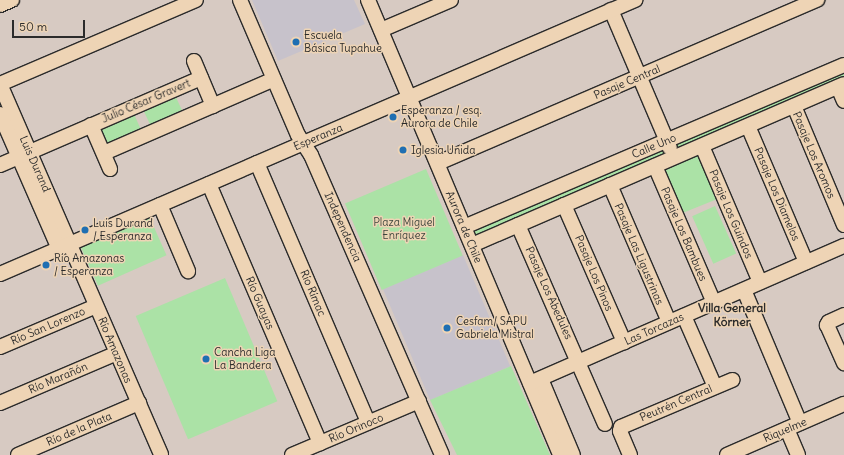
<!DOCTYPE html>
<html>
<head>
<meta charset="utf-8">
<style>
  body { margin:0 }
  #map { position:relative; width:844px; height:455px; overflow:hidden; background:#d7cac2; font-family:Delius,sans-serif }
  div>[style] { position:absolute }
  .built>* { inset:0; background:#c7c2cb; transform-origin:0 0 }
  .green>* { inset:0; background:#abe2a6; transform-origin:0 0 }
  .roads { filter:drop-shadow(1px 0 #2b2b2b) drop-shadow(-1px 0 #2b2b2b) drop-shadow(0 1px #2b2b2b) drop-shadow(0 -1px #2b2b2b) }
  .minor>* { height:14px; margin:-7px; padding:0 7px; transform-origin:7px; border-radius:7px; background:#eed4b5 }
  .dots>* { width:11px; height:11px; translate:-50% -50%; box-sizing:border-box; border:2px solid #eed4b5; border-radius:50% }
  span { translate:-50% -50%; white-space:nowrap; text-align:center; line-height:1.15; -webkit-text-stroke:3px #eed4b5; paint-order:stroke }
  .poi-label { font-size:11px; color:#2b2b2b }
  .left { translate:0 -50%; text-align:left }
  .street-label { font-size:11px; color:#2b2b2b }
  .park-label { font-size:11px; color:#3e463d }
  .neighbourhood-label { font-size:12px; color:#2b2b2b; font-weight:700 }
  .scale { position:absolute; left:12px; top:20px; width:73px; height:18px; box-sizing:border-box; border:2px solid #2b2b2b; border-top:0; padding-left:5px; font-size:12px; line-height:14px; white-space:nowrap; color:#2b2b2b; -webkit-text-stroke:3px #eed4b5; paint-order:stroke }
</style>
</head>
<body>
<div id="map">
  <div class="built">
    <div style="clip-path:polygon(252px 0,354px 0,365px 24px,278px 61px)"></div>
    <div style="left:463px;top:255px;width:121px;height:87px;rotate:67deg"></div>
  </div>
  <div class="green">
    <div style="clip-path:polygon(844px 68px,844px 79px,676px 150px,673px 142px)"></div>
    <div style="left:174px;top:93px;width:19px;height:35px;rotate:65deg"></div>
    <div style="left:134px;top:114px;width:20px;height:39px;rotate:66deg"></div>
    <div style="left:664px;top:144px;width:12px;height:210px;rotate:66deg"></div>
    <div style="left:703px;top:153px;width:48px;height:44px;rotate:68deg"></div>
    <div style="left:426px;top:169px;width:94px;height:88px;rotate:67deg"></div>
    <div style="left:715px;top:206px;width:52px;height:25px;rotate:66deg"></div>
    <div style="left:149px;top:216px;width:43px;height:75px;rotate:66deg"></div>
    <div style="left:225px;top:278px;width:134px;height:97px;rotate:67deg"></div>
    <div style="clip-path:polygon(511px 366px,550px 455px,457px 455px,430px 400px)"></div>
  </div>
  <div class="roads">
    <div class="minor">
      <div style="left:240px;top:0;width:147px;rotate:66.8deg"></div>
      <div style="left:298px;top:135px;width:24px;rotate:57deg"></div>
      <div style="left:311px;top:155px;width:327px;rotate:66.4deg"></div>
      <div style="left:368px;top:0;width:494px;rotate:67.1deg"></div>
      <div style="left:0;top:5px;width:13px;rotate:-23deg"></div>
      <div style="left:611px;top:10px;width:150px;rotate:66.9deg"></div>
      <div style="left:381px;top:30px;width:76px;rotate:-23.2deg"></div>
      <div style="left:194px;top:61px;width:49px;rotate:67.1deg"></div>
      <div style="left:0;top:84px;width:404px;rotate:66.5deg"></div>
      <div style="left:0;top:84px;width:213px;rotate:-23.2deg"></div>
      <div style="left:838px;top:87px;width:15px;rotate:67deg"></div>
      <div style="left:794px;top:106px;width:129px;rotate:67.2deg"></div>
      <div style="left:0;top:114px;width:147px;rotate:66.4deg"></div>
      <div style="left:91px;top:125px;width:48px;rotate:66.6deg"></div>
      <div style="left:748px;top:126px;width:148px;rotate:66.9deg"></div>
      <div style="left:702px;top:146px;width:148px;rotate:66.9deg"></div>
      <div style="left:104px;top:153px;width:185px;rotate:-23.5deg"></div>
      <div style="left:257px;top:163px;width:282px;rotate:66.8deg"></div>
      <div style="left:438px;top:163px;width:413px;rotate:-23.3deg"></div>
      <div style="left:0;top:165px;width:219px;rotate:-23.4deg"></div>
      <div style="left:655px;top:166px;width:149px;rotate:66.7deg"></div>
      <div style="left:209px;top:184px;width:282px;rotate:66.8deg"></div>
      <div style="left:610px;top:185px;width:149px;rotate:66.7deg"></div>
      <div style="left:160px;top:205px;width:72px;rotate:67deg"></div>
      <div style="left:564px;top:205px;width:150px;rotate:66.3deg"></div>
      <div style="left:518px;top:225px;width:217px;rotate:66.4deg"></div>
      <div style="left:464px;top:227px;width:413px;rotate:-23.1deg"></div>
      <div style="left:472px;top:245px;width:405px;rotate:-23.4deg"></div>
      <div style="left:0;top:274px;width:692px;rotate:-23.34deg"></div>
      <div style="left:744px;top:290px;width:144px;rotate:67.2deg"></div>
      <div style="left:844px;top:315px;width:17px;rotate:155deg"></div>
      <div style="left:829px;top:322px;width:4px;rotate:124deg"></div>
      <div style="left:827px;top:325px;width:42px;rotate:65.9deg"></div>
      <div style="left:684px;top:316px;width:77px;rotate:66.4deg"></div>
      <div style="left:0;top:347px;width:104px;rotate:-23.1deg"></div>
      <div style="left:541px;top:379px;width:82px;rotate:67.2deg"></div>
      <div style="left:530px;top:383px;width:343px;rotate:-23.6deg"></div>
      <div style="left:0;top:403px;width:127px;rotate:-23.1deg"></div>
      <div style="left:787px;top:429px;width:28px;rotate:67deg"></div>
      <div style="left:18px;top:455px;width:132px;rotate:-23.3deg"></div>
      <div style="left:292px;top:455px;width:138px;rotate:-23deg"></div>
      <div style="left:630px;top:455px;width:26px;rotate:-113deg"></div>
      <div style="left:620px;top:431px;width:4px;rotate:-76deg"></div>
      <div style="left:621px;top:427px;width:121px;rotate:-22.9deg"></div>
      <div style="left:727px;top:455px;width:128px;rotate:-23.6deg"></div>
    </div>
  </div>
  <div class="dots">
    <div style="left:296px;top:42px;background:#1f6fb2"></div>
    <div style="left:393px;top:117px;background:#1f6fb2"></div>
    <div style="left:403px;top:150px;background:#1f6fb2"></div>
    <div style="left:85px;top:230px;background:#1f6fb2"></div>
    <div style="left:46px;top:265px;background:#1f6fb2"></div>
    <div style="left:447px;top:328px;background:#1f6fb2"></div>
    <div style="left:206px;top:359px;background:#1f6fb2"></div>
  </div>
  <div class="poi-label">
    <span class="left" style="left:304px;top:42px">Escuela<br>Básica Tupahue</span>
    <span class="left" style="left:401px;top:117px">Esperanza / esq.<br>Aurora de Chile</span>
    <span class="left" style="left:411px;top:150px">Iglesia Unida</span>
    <span class="left" style="left:93px;top:230px">Luis Durand<br>/ Esperanza</span>
    <span class="left" style="left:54px;top:265px">Río Amazonas<br>/ Esperanza</span>
    <span class="left" style="left:456px;top:328px">Cesfam/ SAPU<br>Gabriela Mistral</span>
    <span class="left" style="left:214px;top:359px">Cancha Liga<br>La Bandera</span>
  </div>
  <div class="street-label">
    <span style="left:627px;top:82px;rotate:-23deg">Pasaje Central</span>
    <span style="left:146px;top:101px;rotate:-23deg">Julio César Gravert</span>
    <span style="left:318px;top:137px;rotate:-23deg">Esperanza</span>
    <span style="left:654px;top:146px;rotate:-23deg">Calle Uno</span>
    <span style="left:814px;top:155px;rotate:67deg">Pasaje Los Aromos</span>
    <span style="left:35px;top:164px;rotate:66deg">Luis Durand</span>
    <span style="left:777px;top:194px;rotate:67deg">Pasaje Los Diamelos</span>
    <span style="left:731px;top:214px;rotate:67deg">Pasaje Los Guindos</span>
    <span style="left:343px;top:227px;rotate:66deg">Independencia</span>
    <span style="left:464px;top:227px;rotate:67deg">Aurora de Chile</span>
    <span style="left:684px;top:234px;rotate:67deg">Pasaje Los Bambues</span>
    <span style="left:639px;top:254px;rotate:67deg">Pasaje Las Ligustrinas</span>
    <span style="left:594px;top:273px;rotate:67deg">Pasaje Los Pinos</span>
    <span style="left:313px;top:293px;rotate:67deg">Río Rímac</span>
    <span style="left:549px;top:293px;rotate:66deg">Pasaje Los Abedules</span>
    <span style="left:260px;top:303px;rotate:67deg">Río Guayas</span>
    <span style="left:48px;top:326px;rotate:-23deg">Río San Lorenzo</span>
    <span style="left:654px;top:329px;rotate:-24deg">Las Torcazas</span>
    <span style="left:115px;top:350px;rotate:67deg">Río Amazonas</span>
    <span style="left:58px;top:378px;rotate:-23deg">Río Marañón</span>
    <span style="left:676px;top:403px;rotate:-23deg">Peutrén Central</span>
    <span style="left:356px;top:428px;rotate:-23deg">Río Orinoco</span>
    <span style="left:79px;top:429px;rotate:-23deg">Río de la Plata</span>
    <span style="left:785px;top:430px;rotate:-23deg">Riquelme</span>
  </div>
  <div class="park-label">
    <span style="left:404px;top:229px">Plaza Miguel<br>Enríquez</span>
  </div>
  <div class="neighbourhood-label">
    <span style="left:732px;top:315px">Villa General<br>Körner</span>
  </div>
  <div class="scale">50 m</div>
</div>
</body>
</html>
